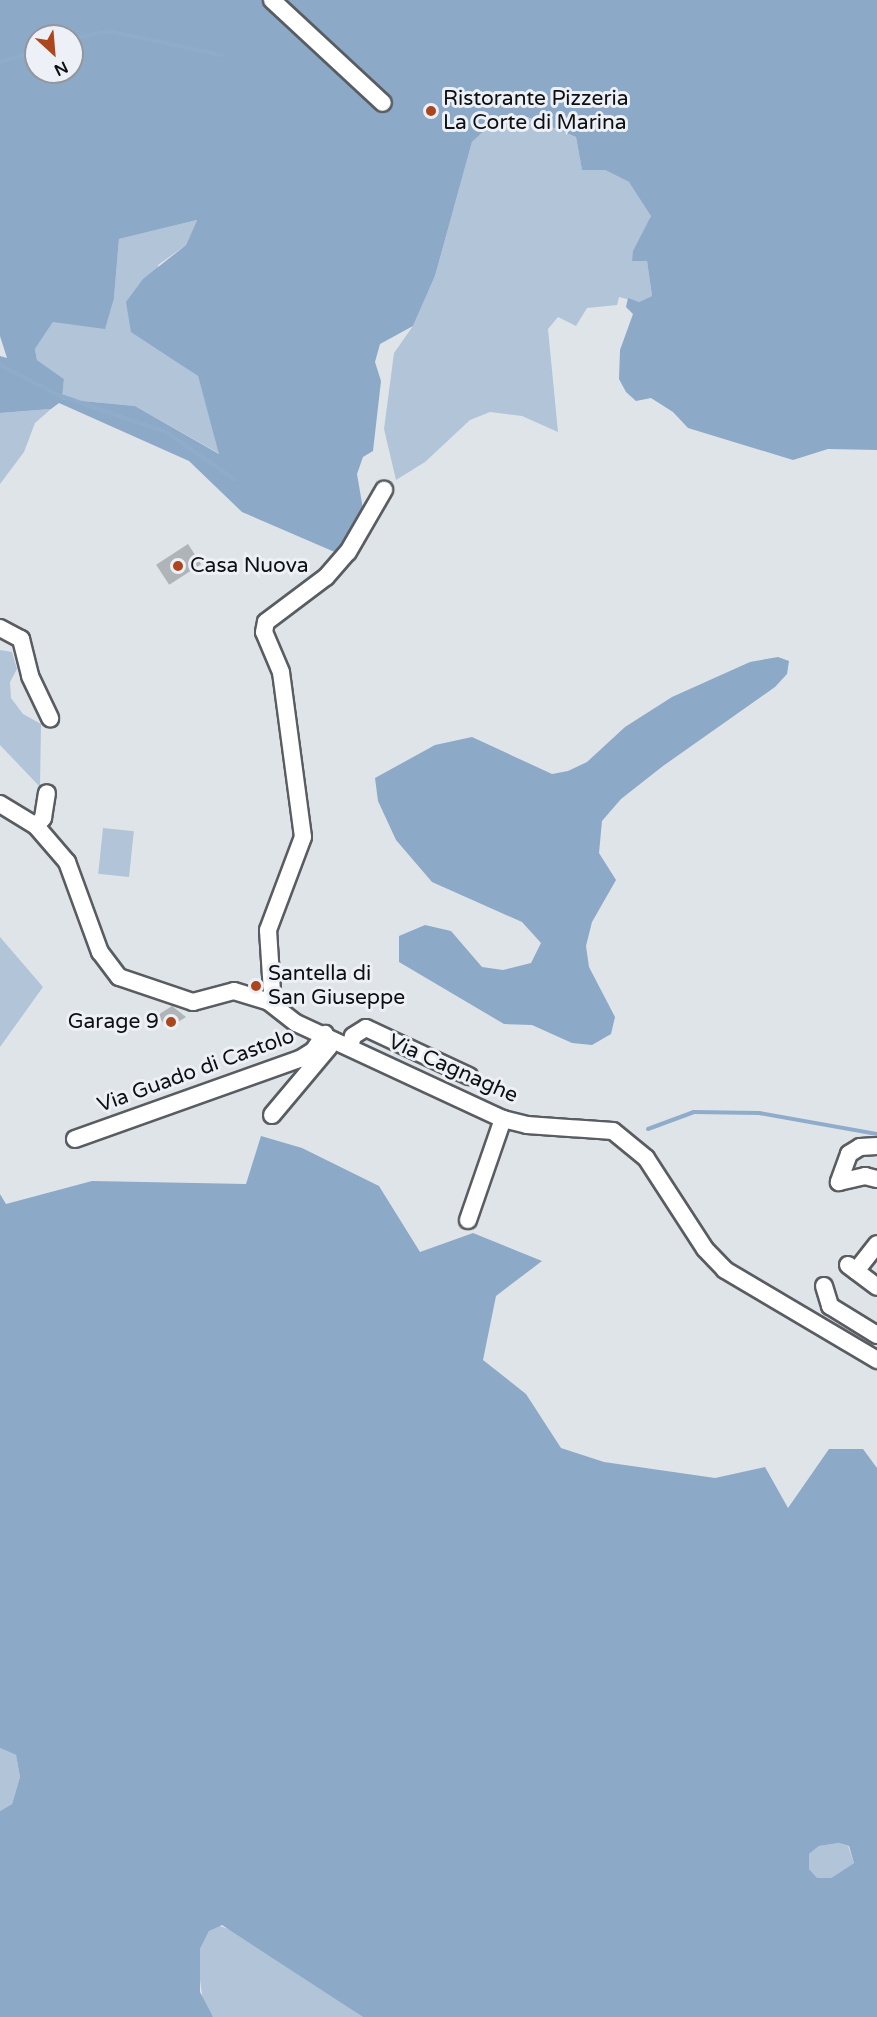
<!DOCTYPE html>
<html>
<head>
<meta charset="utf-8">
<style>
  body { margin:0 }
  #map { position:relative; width:877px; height:2017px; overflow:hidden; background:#dfe4e9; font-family:"Varela Round",sans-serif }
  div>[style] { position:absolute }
  .green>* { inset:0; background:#b1c4d8; transform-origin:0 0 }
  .forest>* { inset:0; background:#8da9c8 }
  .stream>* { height:4px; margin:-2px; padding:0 2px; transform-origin:2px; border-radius:2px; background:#90accb }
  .building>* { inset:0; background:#afb4b9; transform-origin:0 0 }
  .roads { filter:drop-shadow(2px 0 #595d62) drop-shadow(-2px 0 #595d62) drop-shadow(0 2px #595d62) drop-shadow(0 -2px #595d62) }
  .minor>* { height:16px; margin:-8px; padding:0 8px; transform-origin:8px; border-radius:8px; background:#fff }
  .dots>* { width:16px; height:16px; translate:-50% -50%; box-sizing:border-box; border:3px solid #edf1f7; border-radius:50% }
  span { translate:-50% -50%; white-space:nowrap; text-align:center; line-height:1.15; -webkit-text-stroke:6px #edf1f7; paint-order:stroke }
  .poi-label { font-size:21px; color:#0d0f11 }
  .left { translate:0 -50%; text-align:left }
  .right { translate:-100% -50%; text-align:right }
  .street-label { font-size:21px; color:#0d0f11 }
  .north { position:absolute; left:24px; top:24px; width:60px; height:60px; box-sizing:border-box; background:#edf1f7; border:2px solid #93979b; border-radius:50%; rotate:154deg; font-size:16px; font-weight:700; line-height:24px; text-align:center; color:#0d0f11 }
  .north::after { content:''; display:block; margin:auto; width:21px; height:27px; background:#ac461c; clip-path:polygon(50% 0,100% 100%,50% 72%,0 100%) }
</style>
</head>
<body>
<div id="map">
  <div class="green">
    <div style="clip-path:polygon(527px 117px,576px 137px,582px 170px,605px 170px,629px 182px,646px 203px,651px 216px,632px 260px,647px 261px,652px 296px,639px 302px,619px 297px,617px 305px,587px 308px,576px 326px,558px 317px,548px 329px,558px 432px,522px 416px,490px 412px,470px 420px,425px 462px,396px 480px,384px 429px,394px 353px,413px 326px,435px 276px,472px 142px,498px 118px)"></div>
    <div style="clip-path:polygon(197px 220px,186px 245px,158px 265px,172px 358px,198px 376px,220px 454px,135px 406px,62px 399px,64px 379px,37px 360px,35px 349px,53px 322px,114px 298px,119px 239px)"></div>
    <div style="clip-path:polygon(51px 409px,35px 423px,24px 452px,0 484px,0 413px)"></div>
    <div style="clip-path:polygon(0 650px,12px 652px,17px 669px,10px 682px,11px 698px,23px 714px,41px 724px,40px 787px,0 745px)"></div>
    <div style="left:103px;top:828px;width:31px;height:46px;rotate:6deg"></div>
    <div style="clip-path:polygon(0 937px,43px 987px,0 1047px)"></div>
    <div style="clip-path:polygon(0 1748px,16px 1755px,20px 1777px,12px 1804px,0 1811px)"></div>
    <div style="clip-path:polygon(839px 1843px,848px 1846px,854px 1863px,831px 1878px,817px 1879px,809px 1869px,809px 1854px,819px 1846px)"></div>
    <div style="clip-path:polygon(217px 1925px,234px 1931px,363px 2017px,213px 2017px,203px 2002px,199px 1972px,200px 1949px,209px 1931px)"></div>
  </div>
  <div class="forest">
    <div style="clip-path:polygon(evenodd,0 0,877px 0,877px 450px,828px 449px,793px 460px,688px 428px,673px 412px,651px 398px,636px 401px,626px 392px,619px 379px,620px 350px,633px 314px,626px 307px,628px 298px,639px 302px,652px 296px,647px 261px,632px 261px,633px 251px,651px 216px,629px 182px,605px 170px,582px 170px,576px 137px,527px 117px,498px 118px,472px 142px,435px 276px,413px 326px,380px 344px,375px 362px,381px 381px,373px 451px,363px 457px,357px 474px,363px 509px,337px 553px,242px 512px,189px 461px,59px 403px,51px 409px,0 413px,0 356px,7px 358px,0 336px,0 0,36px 36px,72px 36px,72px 72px,36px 72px,36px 36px,0 0,197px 220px,186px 245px,143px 279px,126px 302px,131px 332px,198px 376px,219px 454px,135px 406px,62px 399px,64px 379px,37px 360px,35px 349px,53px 322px,105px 329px,114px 298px,119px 239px,197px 220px)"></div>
    <div style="clip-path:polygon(778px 657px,789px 661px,787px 674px,775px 687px,663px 766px,621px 799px,602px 821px,599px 853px,616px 880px,592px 922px,586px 946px,589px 967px,615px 1017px,611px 1034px,592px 1045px,572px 1043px,532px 1025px,504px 1024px,399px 962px,399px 936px,425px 925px,451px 931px,482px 967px,503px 970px,531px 963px,541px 943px,522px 922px,432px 882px,396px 840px,378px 801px,375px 778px,435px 745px,472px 737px,552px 774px,568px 771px,587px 762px,625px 727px,672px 697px,750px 662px)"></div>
    <div style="clip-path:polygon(evenodd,261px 1136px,302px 1148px,379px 1186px,420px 1252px,473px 1233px,542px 1261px,496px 1296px,483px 1360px,526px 1394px,561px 1448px,604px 1462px,715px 1478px,765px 1467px,788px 1508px,829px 1449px,863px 1449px,877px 1468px,877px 2017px,363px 2017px,222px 1925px,209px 1931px,200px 1949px,200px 1992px,213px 2017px,0 2017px,0 1811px,12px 1804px,20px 1777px,16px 1755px,0 1748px,0 1194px,6px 1204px,92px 1181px,246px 1184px,261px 1136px,839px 1843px,849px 1846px,854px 1863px,831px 1878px,817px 1878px,809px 1869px,809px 1854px,819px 1846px,839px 1843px)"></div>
  </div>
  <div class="stream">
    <div style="left:72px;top:39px;width:38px;rotate:-12deg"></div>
    <div style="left:109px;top:31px;width:115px;rotate:12.1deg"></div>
    <div style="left:0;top:62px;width:38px;rotate:-17deg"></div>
    <div style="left:0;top:365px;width:65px;rotate:27.3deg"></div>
    <div style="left:58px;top:395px;width:114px;rotate:18.9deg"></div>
    <div style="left:166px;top:432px;width:83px;rotate:34.7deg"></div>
    <div style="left:648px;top:1129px;width:49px;rotate:-20.3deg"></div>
    <div style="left:694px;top:1112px;width:65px;rotate:0.9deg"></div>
    <div style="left:759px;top:1113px;width:120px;rotate:10.1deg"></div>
  </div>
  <div class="building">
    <div style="left:188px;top:544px;width:24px;height:38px;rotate:57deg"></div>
    <div style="clip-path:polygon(172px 1006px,186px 1017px,167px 1029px,158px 1015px)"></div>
  </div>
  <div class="roads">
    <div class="minor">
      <div style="left:272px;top:0;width:151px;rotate:42.9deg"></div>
      <div style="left:0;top:628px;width:24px;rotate:28deg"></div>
      <div style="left:21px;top:639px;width:38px;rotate:76deg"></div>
      <div style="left:30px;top:676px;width:47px;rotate:64.5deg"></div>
      <div style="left:0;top:804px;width:42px;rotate:31.4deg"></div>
      <div style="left:36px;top:826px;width:48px;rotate:49.3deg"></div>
      <div style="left:67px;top:862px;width:96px;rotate:69.9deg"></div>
      <div style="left:100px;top:952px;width:31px;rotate:53deg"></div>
      <div style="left:119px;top:977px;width:78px;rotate:18.7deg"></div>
      <div style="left:193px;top:1002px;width:42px;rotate:-15deg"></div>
      <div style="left:234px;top:991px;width:37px;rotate:17deg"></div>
      <div style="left:269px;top:1002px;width:34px;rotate:38deg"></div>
      <div style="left:296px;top:1023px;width:228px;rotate:24.9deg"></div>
      <div style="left:503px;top:1119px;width:25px;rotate:14deg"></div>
      <div style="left:527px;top:1125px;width:86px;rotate:4deg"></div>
      <div style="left:613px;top:1131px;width:43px;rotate:39.3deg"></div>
      <div style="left:646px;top:1158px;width:108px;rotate:57deg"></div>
      <div style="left:705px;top:1249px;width:29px;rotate:46deg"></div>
      <div style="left:725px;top:1270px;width:177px;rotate:30.6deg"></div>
      <div style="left:36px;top:826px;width:11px;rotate:-49deg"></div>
      <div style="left:43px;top:818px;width:25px;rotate:-81deg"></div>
      <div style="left:269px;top:1002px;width:10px;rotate:-73deg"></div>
      <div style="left:272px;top:992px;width:62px;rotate:-93.7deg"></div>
      <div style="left:268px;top:930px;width:99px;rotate:-69.4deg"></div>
      <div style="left:303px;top:837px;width:166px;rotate:-97.6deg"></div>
      <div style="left:281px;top:672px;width:43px;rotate:-113deg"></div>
      <div style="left:264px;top:632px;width:10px;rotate:-79deg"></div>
      <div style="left:266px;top:622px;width:75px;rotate:-36.9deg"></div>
      <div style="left:326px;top:577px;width:33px;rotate:-49deg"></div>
      <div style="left:348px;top:552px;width:72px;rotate:-59.9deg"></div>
      <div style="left:350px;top:1047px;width:11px;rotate:-75deg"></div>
      <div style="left:353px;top:1036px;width:15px;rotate:-32deg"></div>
      <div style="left:366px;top:1028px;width:114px;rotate:25deg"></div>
      <div style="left:272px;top:1115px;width:89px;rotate:-50deg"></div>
      <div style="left:75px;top:1139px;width:239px;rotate:-19.6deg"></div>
      <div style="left:300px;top:1059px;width:15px;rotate:-32deg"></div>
      <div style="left:313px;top:1051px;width:21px;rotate:-55deg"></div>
      <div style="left:877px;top:1146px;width:17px;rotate:177deg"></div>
      <div style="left:860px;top:1147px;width:13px;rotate:148deg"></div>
      <div style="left:849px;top:1154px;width:30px;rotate:110deg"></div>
      <div style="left:839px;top:1182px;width:27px;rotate:-13deg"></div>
      <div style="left:865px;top:1176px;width:12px;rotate:14deg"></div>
      <div style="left:468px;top:1220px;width:107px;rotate:-70.9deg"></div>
      <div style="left:848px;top:1265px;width:36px;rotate:37deg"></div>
      <div style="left:856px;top:1271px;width:34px;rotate:-52deg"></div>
      <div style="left:824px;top:1286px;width:21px;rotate:73deg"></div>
      <div style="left:830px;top:1306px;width:55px;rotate:31.7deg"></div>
    </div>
  </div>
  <div class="dots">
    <div style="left:431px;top:111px;background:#ac461c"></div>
    <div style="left:178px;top:566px;background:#ac461c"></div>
    <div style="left:256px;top:986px;background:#ac461c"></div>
    <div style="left:171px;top:1022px;background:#ac461c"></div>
  </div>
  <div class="poi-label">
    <span class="left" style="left:443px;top:111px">Ristorante Pizzeria<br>La Corte di Marina</span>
    <span class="left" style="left:190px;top:566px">Casa Nuova</span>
    <span class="left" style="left:268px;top:986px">Santella di<br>San Giuseppe</span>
    <span class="right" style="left:159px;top:1022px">Garage 9</span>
  </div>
  <div class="street-label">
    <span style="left:453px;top:1069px;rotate:24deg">Via Cagnaghe</span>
    <span style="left:196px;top:1071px;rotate:-20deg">Via Guado di Castolo</span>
  </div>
  <div class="north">N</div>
</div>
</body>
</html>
